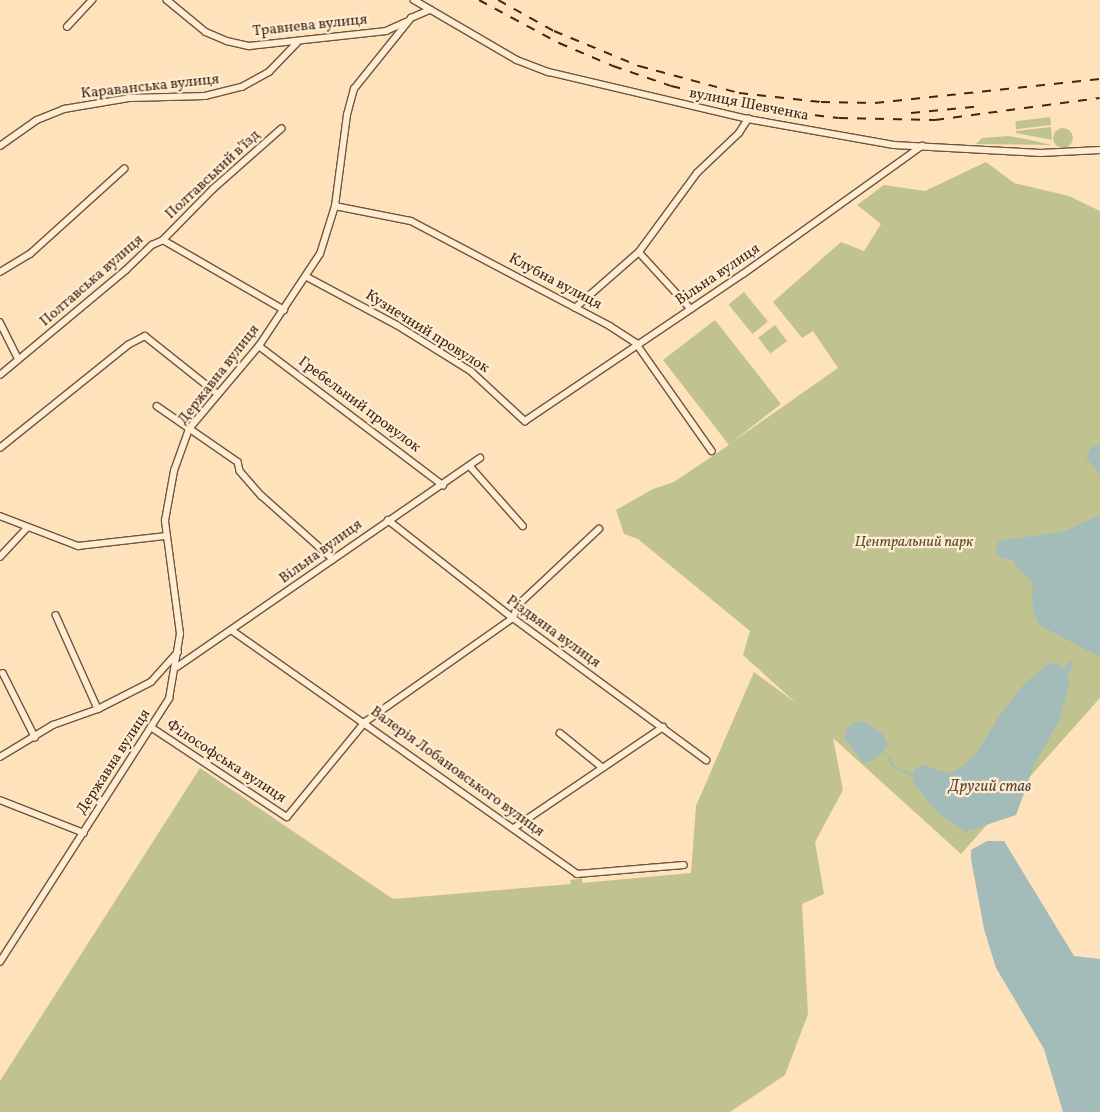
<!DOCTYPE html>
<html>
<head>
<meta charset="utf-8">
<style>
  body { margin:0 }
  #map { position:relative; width:1100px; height:1112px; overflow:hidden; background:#fee2bb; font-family:Vollkorn,serif }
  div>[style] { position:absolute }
  .green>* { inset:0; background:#c0c390; transform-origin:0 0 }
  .round { border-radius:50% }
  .water>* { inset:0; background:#a3bcb9 }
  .stream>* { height:2px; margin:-1px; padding:0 1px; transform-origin:1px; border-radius:1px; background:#a3bcb9 }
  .roads { filter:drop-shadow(1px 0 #70553d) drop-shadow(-1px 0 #70553d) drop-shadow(0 1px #70553d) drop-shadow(0 -1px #70553d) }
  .street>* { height:5.5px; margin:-2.75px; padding:0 2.75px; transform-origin:2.75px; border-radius:2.75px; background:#feecd3 }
  .rail>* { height:2px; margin-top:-1px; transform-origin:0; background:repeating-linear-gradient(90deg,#402613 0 9px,transparent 0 18px) }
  span { translate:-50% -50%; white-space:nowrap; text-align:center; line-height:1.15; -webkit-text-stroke:4.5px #feecd3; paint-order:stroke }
  .street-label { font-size:15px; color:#402613 }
  .park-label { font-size:15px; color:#604d32; font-style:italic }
  .water-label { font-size:16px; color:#594c3c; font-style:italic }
</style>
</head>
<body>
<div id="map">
  <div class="green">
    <div style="left:1050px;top:117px;width:8px;height:35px;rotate:83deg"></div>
    <div style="clip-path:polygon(1051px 127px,1052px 140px,1016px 133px,1016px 131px)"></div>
    <div class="round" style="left:1053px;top:128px;width:20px;height:20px"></div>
    <div style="clip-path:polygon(1009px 136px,1035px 141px,1052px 145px,976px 144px,982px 138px)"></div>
    <div style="clip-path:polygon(986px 162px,1014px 183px,1069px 196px,1100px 211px,1100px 698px,961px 854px,833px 738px,843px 790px,815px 842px,824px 894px,802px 904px,808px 1014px,785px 1075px,730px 1112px,0 1112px,0 1081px,200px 768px,393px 899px,571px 884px,570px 880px,582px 878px,582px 883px,691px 873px,696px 806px,754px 672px,796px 703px,743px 655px,750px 631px,638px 539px,624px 534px,616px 510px,653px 489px,674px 482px,729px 445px,663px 360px,715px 320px,781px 404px,731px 443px,838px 368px,813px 331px,802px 338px,773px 302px,841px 242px,864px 251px,881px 224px,857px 205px,884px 185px,925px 191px)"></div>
    <div style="left:744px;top:292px;width:38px;height:20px;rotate:51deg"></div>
    <div style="left:775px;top:325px;width:20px;height:21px;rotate:53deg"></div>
  </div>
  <div class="water">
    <div style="clip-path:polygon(1100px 445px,1100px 474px,1086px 458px,1091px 447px)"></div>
    <div style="clip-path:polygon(1100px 515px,1100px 654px,1098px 656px,1039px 625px,1033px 611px,1032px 582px,1015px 566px,1013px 558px,1009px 560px,997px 556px,996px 548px,999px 541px,1065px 531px)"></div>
    <div style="clip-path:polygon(1071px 661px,1074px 665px,1067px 676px,1070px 681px,1059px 721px,1035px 763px,1016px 815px,965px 832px,938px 813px,913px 783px,912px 775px,916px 768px,922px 765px,947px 773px,962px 767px,977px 752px,1002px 712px,1025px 683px,1049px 663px,1061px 665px,1064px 669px)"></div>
    <div style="clip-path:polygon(855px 722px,865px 722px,883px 734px,888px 745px,874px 760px,864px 763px,844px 738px,847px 729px)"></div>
    <div style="clip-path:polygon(987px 841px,1004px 841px,1074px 956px,1100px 959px,1100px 1112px,1063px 1112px,1044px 1049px,996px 968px,984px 929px,971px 859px,971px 850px)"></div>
  </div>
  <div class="stream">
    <div style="left:882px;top:751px;width:3px;rotate:45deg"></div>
    <div style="left:889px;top:758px;width:9px;rotate:63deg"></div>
    <div style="left:893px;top:766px;width:21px;rotate:25deg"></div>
  </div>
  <div class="roads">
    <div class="street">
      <div style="left:167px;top:0;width:50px;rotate:39.4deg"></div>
      <div style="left:206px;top:32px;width:23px;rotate:23deg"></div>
      <div style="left:227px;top:41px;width:23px;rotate:13deg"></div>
      <div style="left:249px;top:46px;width:138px;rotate:-6.2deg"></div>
      <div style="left:386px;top:31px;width:22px;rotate:-24deg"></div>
      <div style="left:414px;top:0;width:119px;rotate:30.2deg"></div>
      <div style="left:517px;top:60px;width:34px;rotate:21deg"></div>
      <div style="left:549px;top:72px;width:204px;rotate:13.3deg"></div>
      <div style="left:748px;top:119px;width:148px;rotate:10.1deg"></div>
      <div style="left:894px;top:145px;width:147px;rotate:3.1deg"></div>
      <div style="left:1041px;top:153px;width:59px;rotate:-2.9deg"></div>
      <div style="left:67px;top:27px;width:37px;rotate:-47deg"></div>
      <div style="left:0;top:146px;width:45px;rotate:-35.1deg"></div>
      <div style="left:37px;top:120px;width:29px;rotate:-22deg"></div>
      <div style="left:64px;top:109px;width:67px;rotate:-9.5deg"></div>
      <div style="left:130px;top:98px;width:75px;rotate:-1.5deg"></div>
      <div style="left:205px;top:96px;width:38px;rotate:-14deg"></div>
      <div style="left:242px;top:87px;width:31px;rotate:-29deg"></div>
      <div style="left:269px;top:72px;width:40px;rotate:-46deg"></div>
      <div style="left:335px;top:206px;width:77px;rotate:11.2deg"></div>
      <div style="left:411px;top:221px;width:225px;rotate:27.8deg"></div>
      <div style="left:610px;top:326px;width:31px;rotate:33deg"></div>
      <div style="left:636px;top:343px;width:132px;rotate:54.9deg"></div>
      <div style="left:163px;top:240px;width:71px;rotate:-45.6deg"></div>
      <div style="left:213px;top:189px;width:91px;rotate:-41.4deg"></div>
      <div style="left:639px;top:252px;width:77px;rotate:47.6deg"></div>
      <div style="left:0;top:272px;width:35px;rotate:-31deg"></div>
      <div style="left:30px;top:254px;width:127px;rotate:-42.1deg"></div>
      <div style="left:307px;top:277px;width:102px;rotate:28.1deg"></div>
      <div style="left:397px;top:325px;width:87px;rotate:31.9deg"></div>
      <div style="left:471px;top:371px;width:74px;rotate:42.8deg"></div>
      <div style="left:525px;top:421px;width:263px;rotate:-34deg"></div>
      <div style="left:743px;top:274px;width:220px;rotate:-35.6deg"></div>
      <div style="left:575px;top:308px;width:85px;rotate:-41.2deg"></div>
      <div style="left:639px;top:252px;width:98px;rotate:-53.7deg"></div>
      <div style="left:697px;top:173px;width:58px;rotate:-43.6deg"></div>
      <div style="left:739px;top:133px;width:17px;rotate:-57deg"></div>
      <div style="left:0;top:322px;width:40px;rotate:63.4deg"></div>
      <div style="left:259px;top:346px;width:231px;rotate:37.1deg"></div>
      <div style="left:0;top:375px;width:164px;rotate:-39.8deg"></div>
      <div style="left:126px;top:270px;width:36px;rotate:-44deg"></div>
      <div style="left:152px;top:245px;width:12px;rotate:-24deg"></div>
      <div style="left:163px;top:240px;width:140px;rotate:30deg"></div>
      <div style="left:157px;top:406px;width:98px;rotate:34.7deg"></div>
      <div style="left:238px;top:462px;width:9px;rotate:77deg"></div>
      <div style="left:240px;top:471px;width:33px;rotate:49deg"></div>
      <div style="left:262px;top:496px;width:95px;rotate:41.6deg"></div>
      <div style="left:0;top:448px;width:164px;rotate:-38.8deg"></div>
      <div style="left:128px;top:345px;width:19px;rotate:-28deg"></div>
      <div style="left:145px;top:336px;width:93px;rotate:38.5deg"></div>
      <div style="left:470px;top:466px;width:80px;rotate:48.5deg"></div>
      <div style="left:0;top:516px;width:84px;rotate:21deg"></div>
      <div style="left:78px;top:546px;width:89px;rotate:-6.5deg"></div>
      <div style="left:388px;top:520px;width:159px;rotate:38.1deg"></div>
      <div style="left:513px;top:618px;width:240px;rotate:36.3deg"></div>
      <div style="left:0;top:557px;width:40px;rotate:-47deg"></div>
      <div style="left:56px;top:615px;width:103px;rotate:65.9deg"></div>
      <div style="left:233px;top:631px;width:421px;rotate:35.2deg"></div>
      <div style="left:577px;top:874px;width:107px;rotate:-4.8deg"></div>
      <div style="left:177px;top:667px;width:368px;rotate:-34.6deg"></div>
      <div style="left:3px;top:673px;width:72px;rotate:63.4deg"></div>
      <div style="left:151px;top:727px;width:163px;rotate:33.5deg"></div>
      <div style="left:287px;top:817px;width:123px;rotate:-50.6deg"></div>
      <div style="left:365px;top:722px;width:181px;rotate:-35.1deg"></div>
      <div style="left:513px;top:618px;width:14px;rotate:-69deg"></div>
      <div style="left:518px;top:605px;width:111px;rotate:-43.2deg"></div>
      <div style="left:560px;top:733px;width:55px;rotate:39.1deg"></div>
      <div style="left:0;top:757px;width:62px;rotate:-31.1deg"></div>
      <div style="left:53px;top:725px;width:48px;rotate:-19.6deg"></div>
      <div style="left:98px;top:709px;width:59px;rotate:-27deg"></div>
      <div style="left:151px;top:682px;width:40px;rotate:-48deg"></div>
      <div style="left:0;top:800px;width:90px;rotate:21.4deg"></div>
      <div style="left:514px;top:828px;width:180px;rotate:-34.1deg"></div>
      <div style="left:0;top:962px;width:313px;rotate:-57.3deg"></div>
      <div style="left:169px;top:699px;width:66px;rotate:-80.4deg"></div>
      <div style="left:180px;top:634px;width:114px;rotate:-97.6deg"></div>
      <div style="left:165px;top:521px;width:51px;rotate:-79.8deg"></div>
      <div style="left:174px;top:471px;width:45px;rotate:-70.3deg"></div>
      <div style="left:189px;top:429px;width:109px;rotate:-49.9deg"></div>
      <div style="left:259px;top:346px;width:110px;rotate:-56.5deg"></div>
      <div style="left:320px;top:254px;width:50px;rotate:-72.6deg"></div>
      <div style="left:335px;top:206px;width:92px;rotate:-82.5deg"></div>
      <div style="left:347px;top:115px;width:27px;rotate:-75deg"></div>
      <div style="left:354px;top:89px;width:91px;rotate:-51.2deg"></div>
      <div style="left:411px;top:18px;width:21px;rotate:-23deg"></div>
    </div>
  </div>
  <div class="rail">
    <div style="left:479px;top:0;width:91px;rotate:28.3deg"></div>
    <div style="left:559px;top:43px;width:59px;rotate:23.1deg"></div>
    <div style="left:613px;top:66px;width:61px;rotate:19deg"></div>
    <div style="left:671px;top:86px;width:111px;rotate:13deg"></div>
    <div style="left:779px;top:111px;width:60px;rotate:6.7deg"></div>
    <div style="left:839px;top:118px;width:96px;rotate:1.2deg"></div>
    <div style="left:935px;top:120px;width:166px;rotate:-7.6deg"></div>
    <div style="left:498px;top:0;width:64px;rotate:29deg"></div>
    <div style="left:554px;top:31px;width:92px;rotate:22.4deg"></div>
    <div style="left:639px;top:66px;width:104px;rotate:15.1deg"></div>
    <div style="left:739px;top:93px;width:82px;rotate:6.3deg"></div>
    <div style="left:821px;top:102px;width:54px;rotate:1.1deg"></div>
    <div style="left:875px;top:103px;width:226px;rotate:-6.1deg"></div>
    <div style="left:911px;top:113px;width:72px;rotate:-5.6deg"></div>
  </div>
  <div class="street-label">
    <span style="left:310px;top:26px;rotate:-6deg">Травнева вулиця</span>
    <span style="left:150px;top:87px;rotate:-6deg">Караванська вулиця</span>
    <span style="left:749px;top:105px;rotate:11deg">вулиця Шевченка</span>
    <span style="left:213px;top:175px;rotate:-43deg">Полтавський в’їзд</span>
    <span style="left:718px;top:275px;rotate:-34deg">Вільна вулиця</span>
    <span style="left:92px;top:281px;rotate:-41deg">Полтавська вулиця</span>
    <span style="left:555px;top:282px;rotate:28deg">Клубна вулиця</span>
    <span style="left:427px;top:332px;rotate:32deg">Кузнечний провулок</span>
    <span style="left:219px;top:375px;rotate:-52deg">Державна вулиця</span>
    <span style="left:359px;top:405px;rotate:37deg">Гребельний провулок</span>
    <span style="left:321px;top:552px;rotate:-36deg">Вільна вулиця</span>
    <span style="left:553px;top:632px;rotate:36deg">Різдвяна вулиця</span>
    <span style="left:114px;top:762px;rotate:-57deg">Державна вулиця</span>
    <span style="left:226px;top:762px;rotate:33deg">Філософська вулиця</span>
    <span style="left:457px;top:772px;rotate:36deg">Валерія Лобановського вулиця</span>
  </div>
  <div class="park-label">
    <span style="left:914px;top:543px">Центральний парк</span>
  </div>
  <div class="water-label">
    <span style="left:990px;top:787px">Другий став</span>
  </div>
</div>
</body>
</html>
